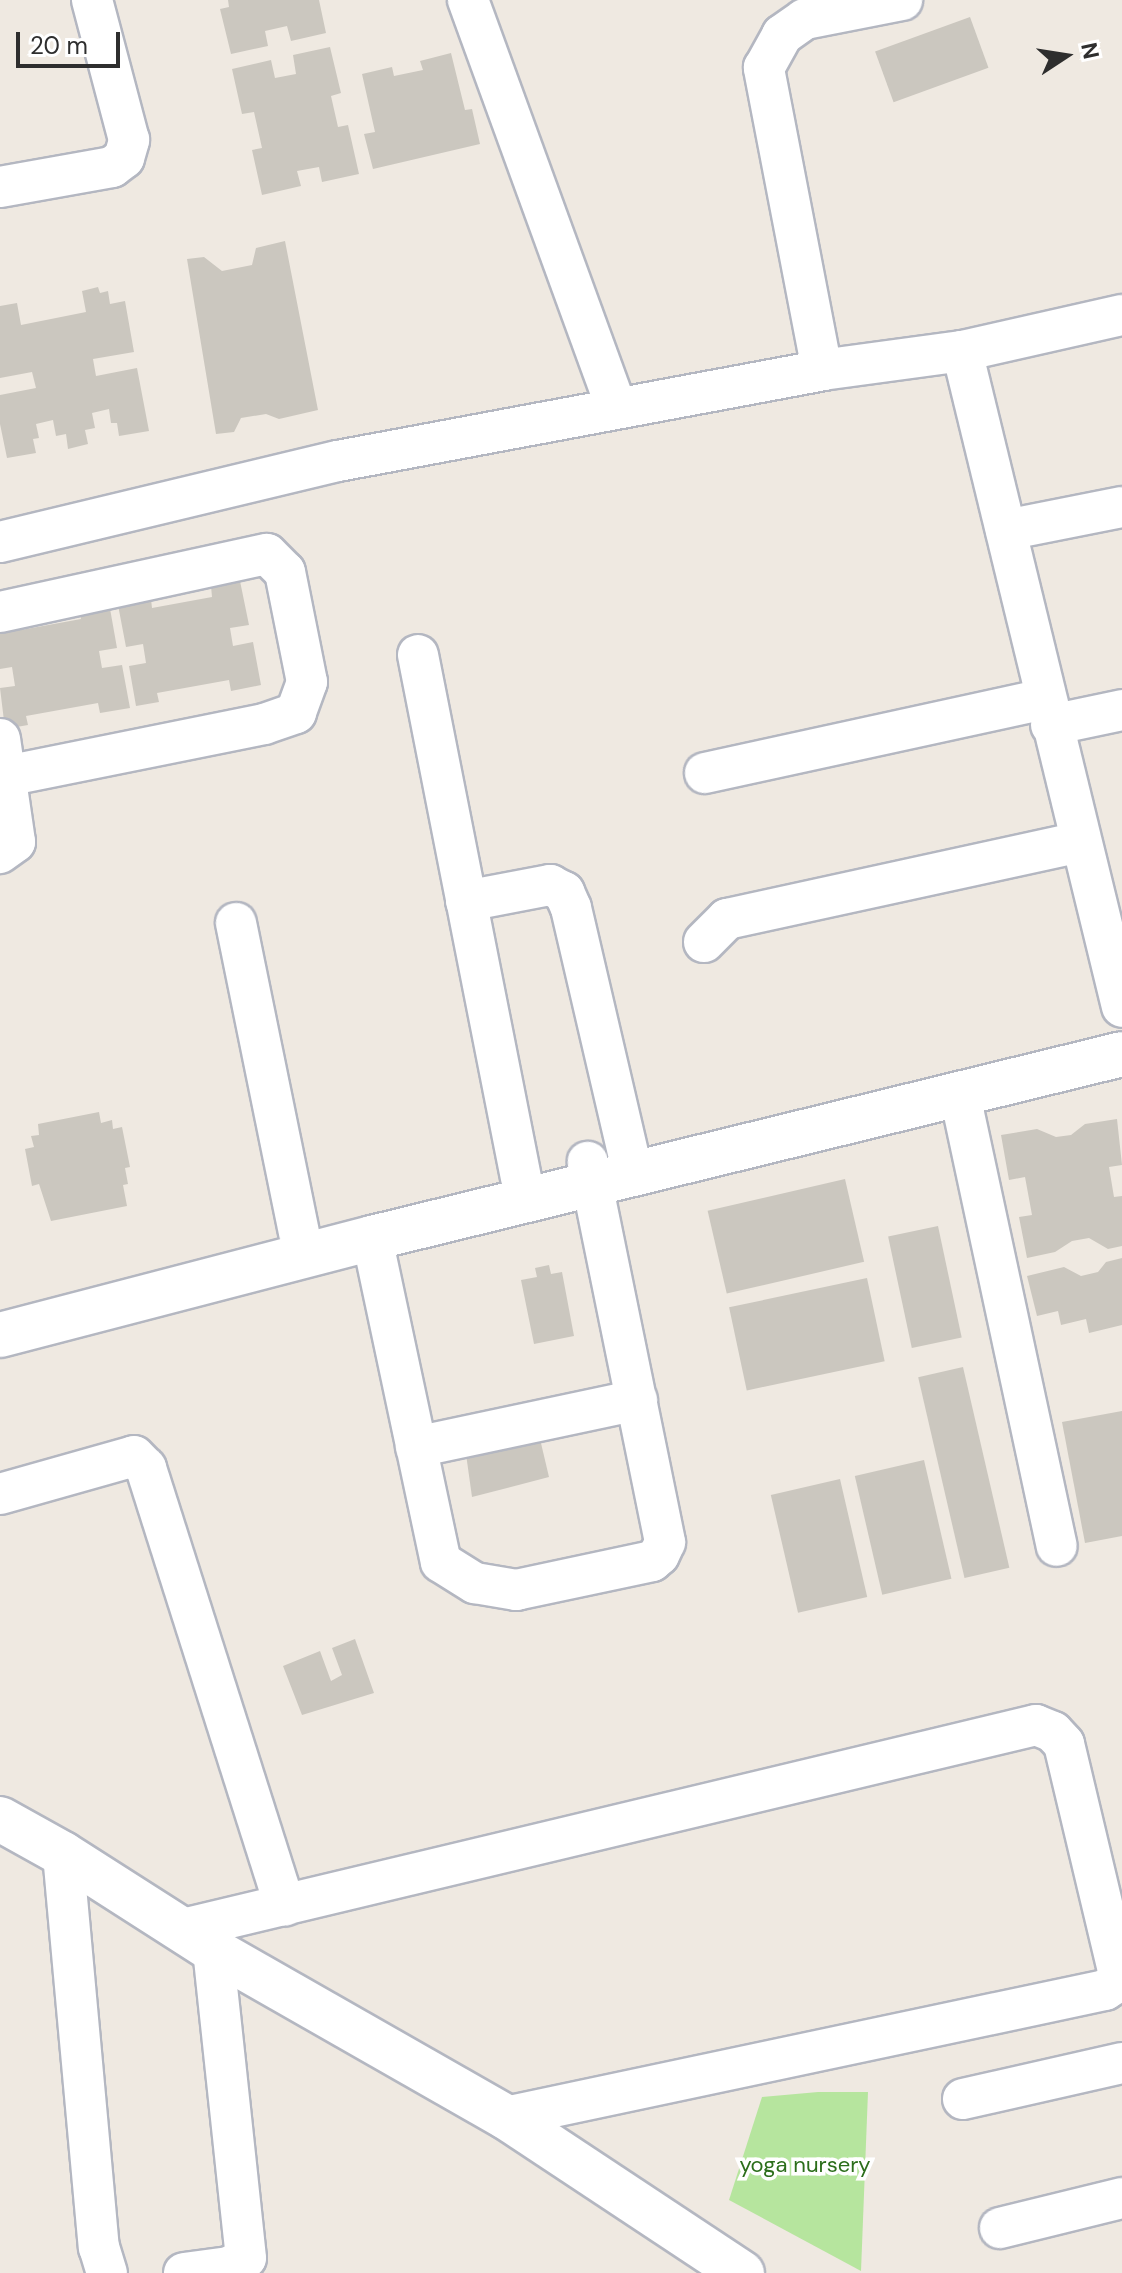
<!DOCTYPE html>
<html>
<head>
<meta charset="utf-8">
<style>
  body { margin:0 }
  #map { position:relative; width:1122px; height:2273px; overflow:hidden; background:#efe9e1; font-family:"DM Sans",sans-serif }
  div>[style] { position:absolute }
  .green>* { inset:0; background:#b6e59e }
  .building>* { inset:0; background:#cbc7bf; transform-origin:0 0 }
  .roads { filter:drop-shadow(2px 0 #b4b7c1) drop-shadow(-2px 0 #b4b7c1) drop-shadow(0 2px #b4b7c1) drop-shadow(0 -2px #b4b7c1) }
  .street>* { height:40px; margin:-20px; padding:0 20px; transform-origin:20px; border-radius:20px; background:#fff }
  .secondary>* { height:44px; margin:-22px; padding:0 22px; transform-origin:22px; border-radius:22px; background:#fff }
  span { translate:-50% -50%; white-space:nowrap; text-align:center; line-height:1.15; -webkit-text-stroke:7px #fff; paint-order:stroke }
  .park-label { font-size:22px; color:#2c6e1b }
  .north { position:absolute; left:1026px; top:16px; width:80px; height:80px; -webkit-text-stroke:6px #fff; paint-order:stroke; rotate:78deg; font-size:22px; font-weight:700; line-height:32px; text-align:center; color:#2e2e2e }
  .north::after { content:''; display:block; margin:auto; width:28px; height:36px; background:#2e2e2e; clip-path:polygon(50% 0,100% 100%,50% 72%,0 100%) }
  .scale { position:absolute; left:16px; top:32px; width:104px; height:36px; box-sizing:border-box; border:4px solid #2e2e2e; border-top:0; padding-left:10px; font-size:24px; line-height:28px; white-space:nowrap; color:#2e2e2e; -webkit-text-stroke:6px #fff; paint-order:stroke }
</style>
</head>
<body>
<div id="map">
  <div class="green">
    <div style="clip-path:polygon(818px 2092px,868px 2092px,861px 2271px,729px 2200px,762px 2097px)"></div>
  </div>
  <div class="building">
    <div style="clip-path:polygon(228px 0,319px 0,326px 33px,291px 41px,287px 26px,265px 31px,268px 46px,231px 54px,220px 9px,229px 7px)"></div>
    <div style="left:970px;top:17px;width:54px;height:101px;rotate:70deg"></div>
    <div style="clip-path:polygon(330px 47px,341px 93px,331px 96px,338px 127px,348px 125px,359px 174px,322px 182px,319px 167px,297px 171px,301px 186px,262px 195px,252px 150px,262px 148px,254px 112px,242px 114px,232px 69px,271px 60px,275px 78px,296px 74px,293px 55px)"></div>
    <div style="clip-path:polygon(451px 53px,465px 110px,472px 109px,480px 144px,373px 169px,364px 134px,375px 132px,362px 74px,392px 67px,394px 76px,423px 70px,420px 61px)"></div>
    <div style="clip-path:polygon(285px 241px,318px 410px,279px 419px,266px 414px,241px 418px,234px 432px,216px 434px,187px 259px,204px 257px,222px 271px,252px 265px,256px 248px)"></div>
    <div style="clip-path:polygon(98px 287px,100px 293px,108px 291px,110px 304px,125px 301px,134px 352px,93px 359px,96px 376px,137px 368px,149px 431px,119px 436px,117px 423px,111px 423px,109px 409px,92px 413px,95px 428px,85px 430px,88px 444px,68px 449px,66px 434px,56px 436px,53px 420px,36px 424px,39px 438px,33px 439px,36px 453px,7px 458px,0 424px,0 395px,36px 388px,32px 372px,0 378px,0 306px,17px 303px,21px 325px,86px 312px,82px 291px)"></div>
    <div style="clip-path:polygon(240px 581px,249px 625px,230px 628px,233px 646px,253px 642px,261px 685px,231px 691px,229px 680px,157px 693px,159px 702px,136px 706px,129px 666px,146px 663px,143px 644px,126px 647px,118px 605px,151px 599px,152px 608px,212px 597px,211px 586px)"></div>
    <div style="clip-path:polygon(109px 603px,117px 648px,99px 651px,102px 668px,122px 665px,130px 708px,100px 713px,98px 703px,26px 716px,28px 725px,5px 729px,0 688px,15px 686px,12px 667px,0 669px,0 625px,20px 622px,21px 630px,81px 619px,79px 609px)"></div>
    <div style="clip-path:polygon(99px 1112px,101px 1123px,112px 1120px,113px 1129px,122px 1127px,130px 1167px,125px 1168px,128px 1184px,123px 1185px,127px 1206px,51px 1221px,39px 1184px,32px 1186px,25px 1149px,34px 1147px,31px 1136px,39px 1135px,38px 1124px)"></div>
    <div style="clip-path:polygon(1117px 1119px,1122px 1165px,1109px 1167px,1114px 1197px,1122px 1196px,1122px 1246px,1108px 1249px,1089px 1238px,1072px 1241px,1055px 1252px,1027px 1258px,1019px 1217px,1032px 1215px,1025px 1177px,1009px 1180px,1001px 1135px,1037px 1129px,1056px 1137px,1071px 1135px,1085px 1124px)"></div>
    <div style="left:845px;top:1179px;width:85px;height:141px;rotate:77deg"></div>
    <div style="left:938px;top:1226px;width:114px;height:51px;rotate:78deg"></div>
    <div style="clip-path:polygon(1122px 1258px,1122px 1325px,1089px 1333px,1086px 1319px,1061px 1325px,1058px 1311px,1037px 1316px,1027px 1276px,1064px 1267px,1081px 1276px,1098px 1272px,1106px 1262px)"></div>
    <div style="clip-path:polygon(549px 1265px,551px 1274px,562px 1272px,574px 1336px,534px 1344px,521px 1280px,537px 1277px,535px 1268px)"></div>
    <div style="left:867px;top:1278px;width:85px;height:141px;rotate:78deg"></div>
    <div style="left:963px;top:1367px;width:206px;height:46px;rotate:77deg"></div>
    <div style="clip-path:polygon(1122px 1411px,1122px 1536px,1085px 1543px,1062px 1422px)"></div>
    <div style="clip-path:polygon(540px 1439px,549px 1477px,472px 1497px,466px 1454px)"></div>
    <div style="left:924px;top:1460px;width:122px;height:71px;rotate:77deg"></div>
    <div style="left:840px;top:1479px;width:121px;height:71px;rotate:77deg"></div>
    <div style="clip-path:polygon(355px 1639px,374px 1693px,302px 1715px,283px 1666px,320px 1651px,331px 1681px,342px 1675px,332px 1648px)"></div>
  </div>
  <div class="roads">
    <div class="street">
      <div style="left:468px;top:0;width:432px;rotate:70deg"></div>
      <div style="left:0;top:187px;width:114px;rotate:-10.1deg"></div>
      <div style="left:112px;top:167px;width:15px;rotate:-37deg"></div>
      <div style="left:124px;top:158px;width:19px;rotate:-74deg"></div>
      <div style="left:129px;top:140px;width:145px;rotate:-104.8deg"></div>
      <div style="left:962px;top:351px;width:164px;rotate:-12.7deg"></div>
      <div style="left:822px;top:370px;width:308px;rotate:-100.9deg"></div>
      <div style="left:764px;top:68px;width:38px;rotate:-61deg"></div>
      <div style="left:782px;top:35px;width:28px;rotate:-35deg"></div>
      <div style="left:805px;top:19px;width:99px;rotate:-11.1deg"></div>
      <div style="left:1006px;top:530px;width:118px;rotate:-11.2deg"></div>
      <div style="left:0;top:542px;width:348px;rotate:-13.5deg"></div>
      <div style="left:338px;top:461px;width:492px;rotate:-10.6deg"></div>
      <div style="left:822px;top:370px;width:141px;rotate:-7.7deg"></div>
      <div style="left:962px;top:351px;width:675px;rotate:76.29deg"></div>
      <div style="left:0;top:612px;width:273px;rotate:-12.3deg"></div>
      <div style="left:267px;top:554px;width:25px;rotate:45deg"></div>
      <div style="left:285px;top:572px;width:112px;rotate:78.7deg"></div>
      <div style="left:307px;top:682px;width:33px;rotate:110deg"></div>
      <div style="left:296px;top:713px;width:34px;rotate:161deg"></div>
      <div style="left:264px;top:724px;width:264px;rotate:168.6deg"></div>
      <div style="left:418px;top:655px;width:533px;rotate:78.86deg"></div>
      <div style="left:1051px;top:725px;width:73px;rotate:-11.9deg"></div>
      <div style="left:0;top:739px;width:104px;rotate:81.7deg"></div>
      <div style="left:15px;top:842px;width:19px;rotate:144deg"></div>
      <div style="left:705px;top:773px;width:348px;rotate:-12.3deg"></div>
      <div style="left:466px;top:901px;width:86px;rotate:-10.8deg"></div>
      <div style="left:550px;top:885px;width:16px;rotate:27deg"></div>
      <div style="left:564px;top:892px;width:17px;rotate:66deg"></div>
      <div style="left:571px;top:908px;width:251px;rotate:76.9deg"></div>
      <div style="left:236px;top:923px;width:316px;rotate:78.5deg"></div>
      <div style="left:704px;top:942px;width:33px;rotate:-45deg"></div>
      <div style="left:727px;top:919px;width:362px;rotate:-12.3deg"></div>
      <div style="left:960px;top:1095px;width:461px;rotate:77.9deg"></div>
      <div style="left:372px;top:1238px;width:331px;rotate:78deg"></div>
      <div style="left:441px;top:1562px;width:40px;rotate:32deg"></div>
      <div style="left:475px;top:1583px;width:42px;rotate:9.7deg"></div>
      <div style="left:516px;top:1590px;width:139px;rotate:-12deg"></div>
      <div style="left:652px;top:1561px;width:9px;rotate:-41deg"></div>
      <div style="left:659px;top:1555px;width:14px;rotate:-65deg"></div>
      <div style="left:665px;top:1542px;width:388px;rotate:-101.5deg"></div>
      <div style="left:416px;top:1447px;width:226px;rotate:-12deg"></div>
      <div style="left:0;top:1494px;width:139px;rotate:-15.8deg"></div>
      <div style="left:134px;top:1456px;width:17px;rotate:45deg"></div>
      <div style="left:146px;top:1468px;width:459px;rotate:72.4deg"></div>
      <div style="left:63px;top:1854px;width:395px;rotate:84.8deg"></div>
      <div style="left:99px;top:2247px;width:27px;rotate:73deg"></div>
      <div style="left:183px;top:1929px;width:877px;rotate:-13.45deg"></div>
      <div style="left:1036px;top:1725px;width:18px;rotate:22deg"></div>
      <div style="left:1053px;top:1732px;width:16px;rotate:47deg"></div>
      <div style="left:1064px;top:1744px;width:233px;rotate:76.6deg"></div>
      <div style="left:1118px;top:1971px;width:12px;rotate:99deg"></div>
      <div style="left:1116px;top:1983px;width:13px;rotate:148deg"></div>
      <div style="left:1105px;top:1990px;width:612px;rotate:168.03deg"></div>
      <div style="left:963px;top:2099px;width:163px;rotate:-12.8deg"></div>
      <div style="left:1000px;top:2228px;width:126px;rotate:-13.8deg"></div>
      <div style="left:184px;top:2273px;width:45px;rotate:-7.6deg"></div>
      <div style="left:229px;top:2267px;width:19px;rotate:-28deg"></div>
      <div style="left:246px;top:2258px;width:310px;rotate:-96.1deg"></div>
    </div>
    <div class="secondary">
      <div style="left:0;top:1335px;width:384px;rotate:-14.6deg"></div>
      <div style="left:372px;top:1238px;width:772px;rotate:-13.78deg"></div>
      <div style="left:0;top:1819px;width:72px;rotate:29.1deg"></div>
      <div style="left:63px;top:1854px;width:178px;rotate:32.6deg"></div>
      <div style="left:213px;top:1950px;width:337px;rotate:29.7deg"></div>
      <div style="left:506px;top:2117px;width:283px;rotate:33.5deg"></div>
    </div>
  </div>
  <div class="park-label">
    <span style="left:805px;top:2165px">yoga nursery</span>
  </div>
  <div class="north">N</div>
  <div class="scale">20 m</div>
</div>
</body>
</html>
